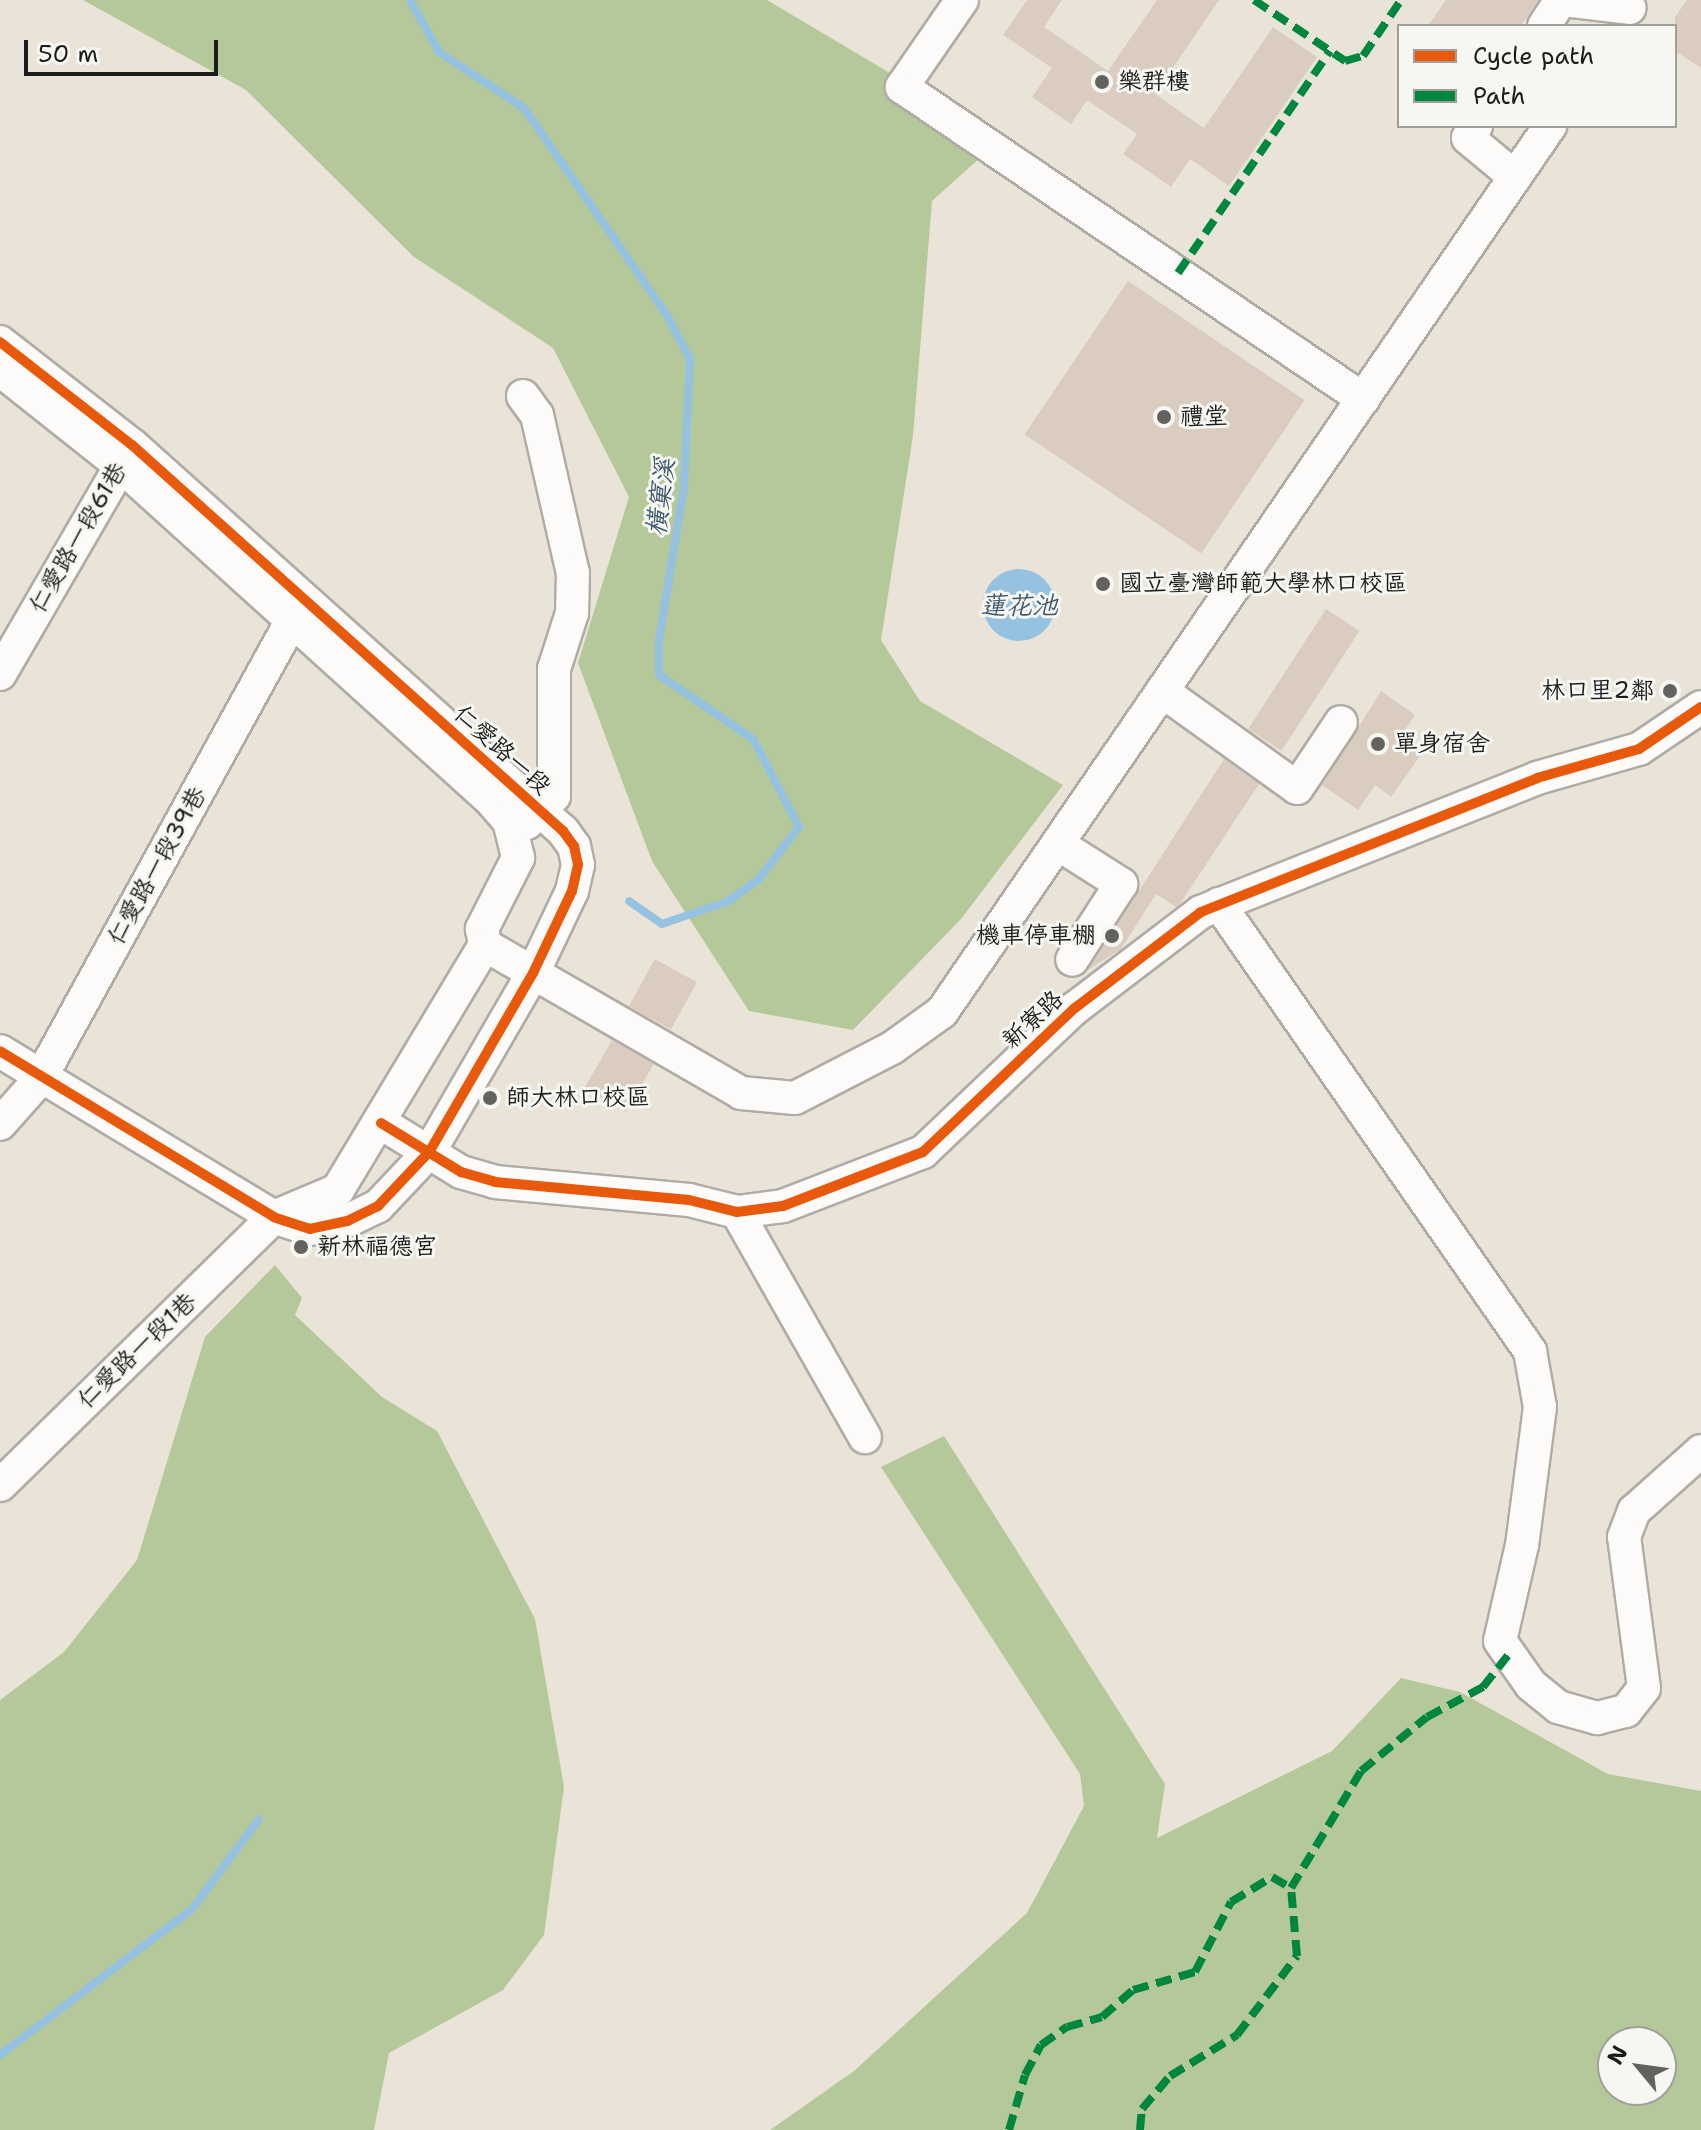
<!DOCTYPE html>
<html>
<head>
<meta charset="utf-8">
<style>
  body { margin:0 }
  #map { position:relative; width:1701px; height:2130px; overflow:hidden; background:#eae4d8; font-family:"Shantell Sans","LXGW WenKai TC",sans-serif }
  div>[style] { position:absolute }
  .forest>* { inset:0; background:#b5c89a }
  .water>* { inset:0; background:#95c2e1 }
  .round { border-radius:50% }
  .stream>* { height:8px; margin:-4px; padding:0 4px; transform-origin:4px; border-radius:4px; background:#95c2e1 }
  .building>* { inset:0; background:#dbccc0; transform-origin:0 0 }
  .roads { filter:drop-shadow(2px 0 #b0aca5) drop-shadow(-2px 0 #b0aca5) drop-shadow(0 2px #b0aca5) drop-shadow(0 -2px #b0aca5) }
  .minor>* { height:32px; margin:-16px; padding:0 16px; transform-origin:16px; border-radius:16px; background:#fcfbf9 }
  .quiet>* { height:8px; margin-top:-4px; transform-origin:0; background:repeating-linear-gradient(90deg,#00873e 0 16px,transparent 0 24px) }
  .cycleway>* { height:10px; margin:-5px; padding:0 5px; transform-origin:5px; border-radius:5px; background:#e8590c }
  .dots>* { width:22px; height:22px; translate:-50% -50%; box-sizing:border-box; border:4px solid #f6f6f2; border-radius:50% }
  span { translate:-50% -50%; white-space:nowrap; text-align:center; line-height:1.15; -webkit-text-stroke:6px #f6f6f2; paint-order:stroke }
  .poi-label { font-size:24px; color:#1c1c1c }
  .left { translate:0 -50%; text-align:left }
  .right { translate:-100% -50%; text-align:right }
  .street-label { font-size:24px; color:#1c1c1c }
  .water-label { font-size:26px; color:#3e596c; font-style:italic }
  .legend { position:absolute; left:1397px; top:24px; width:280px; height:104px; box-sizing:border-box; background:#f6f6f2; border:2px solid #9f9f9c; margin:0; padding:10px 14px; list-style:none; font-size:24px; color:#1c1c1c }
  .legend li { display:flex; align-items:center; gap:16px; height:40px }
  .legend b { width:40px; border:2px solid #9f9f9c }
  .north { position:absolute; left:1597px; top:2026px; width:80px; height:80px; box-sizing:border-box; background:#f6f6f2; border:2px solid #9f9f9c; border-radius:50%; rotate:299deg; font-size:22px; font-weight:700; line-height:32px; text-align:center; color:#1c1c1c }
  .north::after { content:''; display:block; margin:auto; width:28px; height:36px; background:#64625e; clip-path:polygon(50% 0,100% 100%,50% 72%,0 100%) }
  .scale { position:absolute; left:24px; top:40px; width:194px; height:36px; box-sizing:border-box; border:4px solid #1c1c1c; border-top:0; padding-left:10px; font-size:24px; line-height:28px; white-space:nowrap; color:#1c1c1c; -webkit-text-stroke:6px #f6f6f2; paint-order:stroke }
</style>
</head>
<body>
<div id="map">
  <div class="forest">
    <div style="clip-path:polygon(83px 0,767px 0,1001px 139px,932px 201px,913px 436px,881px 640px,920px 701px,1063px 785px,961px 919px,853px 1030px,749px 1011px,652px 861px,578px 663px,629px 497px,553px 348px,414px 257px,246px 90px)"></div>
    <div style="clip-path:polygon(275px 1265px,302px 1298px,295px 1315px,382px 1397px,437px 1431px,535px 1619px,564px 1787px,544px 1935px,503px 1990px,389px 2053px,374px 2130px,0 2130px,0 1700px,64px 1652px,137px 1560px,205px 1337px)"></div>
    <div style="clip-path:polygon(evenodd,944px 1436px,1165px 1784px,1157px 1838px,1332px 1751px,1401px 1678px,1460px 1692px,1608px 1774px,1701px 1791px,1701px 2130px,770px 2130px,854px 2071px,1027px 1913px,1084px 1806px,1080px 1774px,881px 1467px,944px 1436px,1661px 2042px,1661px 2090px,1613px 2090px,1613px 2042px,1661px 2042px)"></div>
  </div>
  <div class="water">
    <div class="round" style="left:983px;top:569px;width:72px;height:72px"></div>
  </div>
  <div class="stream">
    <div style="left:410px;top:0;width:60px;rotate:60.9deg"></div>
    <div style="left:439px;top:52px;width:102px;rotate:33.4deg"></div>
    <div style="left:524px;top:108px;width:250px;rotate:55.4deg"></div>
    <div style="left:666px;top:314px;width:51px;rotate:61.9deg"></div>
    <div style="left:690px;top:359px;width:128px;rotate:92.7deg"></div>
    <div style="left:684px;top:487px;width:154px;rotate:99.3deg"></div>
    <div style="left:659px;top:639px;width:36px;rotate:90deg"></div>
    <div style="left:659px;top:675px;width:114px;rotate:34.2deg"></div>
    <div style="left:753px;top:739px;width:99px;rotate:62.4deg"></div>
    <div style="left:799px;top:827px;width:66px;rotate:127.6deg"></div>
    <div style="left:759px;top:879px;width:37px;rotate:144deg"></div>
    <div style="left:729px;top:901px;width:71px;rotate:161.1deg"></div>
    <div style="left:662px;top:924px;width:40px;rotate:-145.1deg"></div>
    <div style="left:0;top:2055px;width:241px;rotate:-37.2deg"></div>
    <div style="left:192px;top:1909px;width:112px;rotate:-53.3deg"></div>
  </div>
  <div class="building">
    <div style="clip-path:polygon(1027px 0,1062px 0,1044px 27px,1108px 71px,1157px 0,1219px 0,1155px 94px,1204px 128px,1273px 27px,1317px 57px,1229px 186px,1190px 159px,1171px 187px,1123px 154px,1137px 134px,1087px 100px,1071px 124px,1032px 97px,1052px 68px,1003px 35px)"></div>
    <div style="clip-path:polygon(1446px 0,1538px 0,1521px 26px,1428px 26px)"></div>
    <div style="clip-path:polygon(1687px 0,1701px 0,1701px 68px,1675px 51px,1675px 17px)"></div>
    <div style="left:1128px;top:281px;width:213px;height:185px;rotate:34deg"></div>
    <div style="left:1326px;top:609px;width:40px;height:143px;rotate:33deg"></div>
    <div style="clip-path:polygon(1381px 691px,1415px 715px,1401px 736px,1423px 752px,1391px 797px,1375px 785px,1358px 810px,1322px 785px)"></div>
    <div style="clip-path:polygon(1224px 759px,1259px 784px,1180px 904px,1176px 907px,1156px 894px,1121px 949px,1088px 970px)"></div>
    <div style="left:655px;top:959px;width:48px;height:54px;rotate:29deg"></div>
    <div style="left:612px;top:1040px;width:48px;height:55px;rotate:30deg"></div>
  </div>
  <div class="roads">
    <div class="minor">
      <div style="left:962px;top:0;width:106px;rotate:124.6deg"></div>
      <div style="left:902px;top:87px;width:557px;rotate:34.09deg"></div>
      <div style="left:1564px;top:0;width:66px;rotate:6.9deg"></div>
      <div style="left:1544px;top:26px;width:31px;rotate:-57deg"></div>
      <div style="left:1476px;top:126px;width:14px;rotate:124deg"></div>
      <div style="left:1468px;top:138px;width:61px;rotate:39.7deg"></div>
      <div style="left:0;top:342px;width:167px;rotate:38deg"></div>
      <div style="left:132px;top:445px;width:579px;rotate:41.85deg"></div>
      <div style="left:563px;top:831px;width:19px;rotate:54deg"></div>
      <div style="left:574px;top:846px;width:19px;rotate:78deg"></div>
      <div style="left:578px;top:865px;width:27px;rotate:103deg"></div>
      <div style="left:572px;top:891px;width:91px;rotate:115.4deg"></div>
      <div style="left:533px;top:973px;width:206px;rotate:120.1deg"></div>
      <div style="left:430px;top:1151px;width:76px;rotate:133.4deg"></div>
      <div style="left:378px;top:1206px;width:34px;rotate:154deg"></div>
      <div style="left:347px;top:1221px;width:38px;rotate:168deg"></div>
      <div style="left:310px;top:1229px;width:38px;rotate:-162deg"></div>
      <div style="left:274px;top:1217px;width:320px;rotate:-148.8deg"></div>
      <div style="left:0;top:370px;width:153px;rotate:38.4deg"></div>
      <div style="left:120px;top:465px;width:496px;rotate:42.1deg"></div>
      <div style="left:488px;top:797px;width:32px;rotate:49deg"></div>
      <div style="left:509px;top:821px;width:38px;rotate:76deg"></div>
      <div style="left:518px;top:858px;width:80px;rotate:116.9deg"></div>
      <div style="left:482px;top:929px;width:16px;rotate:79deg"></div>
      <div style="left:485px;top:945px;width:286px;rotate:121deg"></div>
      <div style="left:338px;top:1190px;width:69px;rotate:157.1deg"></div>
      <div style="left:274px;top:1217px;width:383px;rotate:135.6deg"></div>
      <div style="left:523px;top:396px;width:24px;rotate:54deg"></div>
      <div style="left:537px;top:415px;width:162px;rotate:77.2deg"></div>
      <div style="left:573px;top:573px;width:40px;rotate:91.4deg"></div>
      <div style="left:572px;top:613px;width:59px;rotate:107.8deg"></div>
      <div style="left:554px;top:669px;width:127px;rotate:90deg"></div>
      <div style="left:554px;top:796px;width:38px;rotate:135deg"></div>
      <div style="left:0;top:674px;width:261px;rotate:-59.9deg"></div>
      <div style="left:1162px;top:691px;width:166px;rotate:35.7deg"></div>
      <div style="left:1297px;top:788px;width:79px;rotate:-56.3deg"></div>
      <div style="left:1058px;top:844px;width:75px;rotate:32.4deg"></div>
      <div style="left:1121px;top:884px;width:90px;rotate:122.8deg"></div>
      <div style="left:1219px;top:904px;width:545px;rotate:55.17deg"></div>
      <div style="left:1530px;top:1351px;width:57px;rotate:79.9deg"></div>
      <div style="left:1540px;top:1407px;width:139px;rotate:97.4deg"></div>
      <div style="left:1522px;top:1545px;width:98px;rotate:102.9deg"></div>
      <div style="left:1500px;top:1641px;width:54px;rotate:54.8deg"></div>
      <div style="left:1531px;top:1685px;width:35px;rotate:39deg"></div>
      <div style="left:1558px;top:1707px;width:41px;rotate:15.8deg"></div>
      <div style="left:1597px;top:1718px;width:30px;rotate:-14deg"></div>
      <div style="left:1626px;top:1711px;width:29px;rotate:-52deg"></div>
      <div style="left:1644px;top:1688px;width:152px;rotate:-97.5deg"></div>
      <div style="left:1624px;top:1537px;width:28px;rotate:-69deg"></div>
      <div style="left:1634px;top:1511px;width:90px;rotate:-41.8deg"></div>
      <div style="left:485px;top:945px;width:296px;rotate:30deg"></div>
      <div style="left:741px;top:1093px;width:54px;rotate:5.3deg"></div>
      <div style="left:795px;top:1098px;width:109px;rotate:-27.3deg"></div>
      <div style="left:892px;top:1048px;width:62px;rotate:-35.8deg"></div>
      <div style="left:942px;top:1012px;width:1075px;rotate:-55.54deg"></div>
      <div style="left:381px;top:1123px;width:94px;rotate:31.5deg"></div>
      <div style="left:461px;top:1172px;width:35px;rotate:16deg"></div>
      <div style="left:495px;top:1182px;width:195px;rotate:5.3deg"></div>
      <div style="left:689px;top:1200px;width:49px;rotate:14deg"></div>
      <div style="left:737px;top:1212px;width:46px;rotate:-7.4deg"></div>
      <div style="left:783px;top:1206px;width:150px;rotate:-21.1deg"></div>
      <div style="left:923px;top:1152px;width:209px;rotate:-43.5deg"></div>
      <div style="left:1075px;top:1008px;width:158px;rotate:-37.3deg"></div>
      <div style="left:1201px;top:912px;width:362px;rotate:-21.7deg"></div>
      <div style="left:1537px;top:778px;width:106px;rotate:-15.9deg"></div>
      <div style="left:1639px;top:749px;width:75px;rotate:-34.1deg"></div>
      <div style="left:0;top:1124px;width:60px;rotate:-48.4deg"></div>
      <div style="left:40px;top:1079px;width:544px;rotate:-61.22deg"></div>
      <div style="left:737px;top:1212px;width:259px;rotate:60.4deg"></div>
    </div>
  </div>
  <div class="quiet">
    <div style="left:1254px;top:0;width:110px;rotate:33.8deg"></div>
    <div style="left:1345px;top:61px;width:19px;rotate:-16deg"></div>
    <div style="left:1363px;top:56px;width:68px;rotate:-55.8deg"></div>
    <div style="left:1178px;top:273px;width:269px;rotate:-55.6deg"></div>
    <div style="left:1009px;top:2130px;width:57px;rotate:-73.8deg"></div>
    <div style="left:1025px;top:2075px;width:34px;rotate:-62deg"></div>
    <div style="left:1041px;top:2045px;width:32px;rotate:-35deg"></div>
    <div style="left:1067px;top:2027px;width:36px;rotate:-16deg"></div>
    <div style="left:1102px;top:2017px;width:41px;rotate:-41.1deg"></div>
    <div style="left:1133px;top:1990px;width:65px;rotate:-16.2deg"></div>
    <div style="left:1195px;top:1972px;width:79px;rotate:-62.8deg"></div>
    <div style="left:1231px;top:1902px;width:48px;rotate:-31.4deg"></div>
    <div style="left:1272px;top:1877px;width:22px;rotate:30deg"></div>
    <div style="left:1291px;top:1888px;width:136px;rotate:-59.1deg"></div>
    <div style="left:1361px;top:1771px;width:85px;rotate:-39.3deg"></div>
    <div style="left:1427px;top:1717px;width:64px;rotate:-28.2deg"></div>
    <div style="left:1483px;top:1687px;width:42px;rotate:-51.8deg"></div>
    <div style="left:1140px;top:2130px;width:21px;rotate:-85deg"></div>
    <div style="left:1142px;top:2109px;width:43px;rotate:-49.7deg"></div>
    <div style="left:1170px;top:2076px;width:79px;rotate:-31.5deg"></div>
    <div style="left:1237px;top:2035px;width:99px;rotate:-52.8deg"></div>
    <div style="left:1297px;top:1956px;width:68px;rotate:-95deg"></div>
  </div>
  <div class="cycleway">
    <div style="left:0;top:342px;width:167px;rotate:38deg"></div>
    <div style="left:132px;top:445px;width:579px;rotate:41.85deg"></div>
    <div style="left:563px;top:831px;width:19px;rotate:54deg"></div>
    <div style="left:574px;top:846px;width:19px;rotate:78deg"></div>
    <div style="left:578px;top:865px;width:27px;rotate:103deg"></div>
    <div style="left:572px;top:891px;width:91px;rotate:115.4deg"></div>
    <div style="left:533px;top:973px;width:206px;rotate:120.1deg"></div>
    <div style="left:430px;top:1151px;width:76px;rotate:133.4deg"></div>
    <div style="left:378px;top:1206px;width:34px;rotate:154deg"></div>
    <div style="left:347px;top:1221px;width:38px;rotate:168deg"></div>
    <div style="left:310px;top:1229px;width:38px;rotate:-162deg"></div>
    <div style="left:274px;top:1217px;width:320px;rotate:-148.8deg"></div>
    <div style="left:381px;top:1123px;width:94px;rotate:31.5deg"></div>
    <div style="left:461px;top:1172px;width:35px;rotate:16deg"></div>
    <div style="left:495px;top:1182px;width:195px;rotate:5.3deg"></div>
    <div style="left:689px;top:1200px;width:49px;rotate:14deg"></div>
    <div style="left:737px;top:1212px;width:46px;rotate:-7.4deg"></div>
    <div style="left:783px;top:1206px;width:150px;rotate:-21.1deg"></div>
    <div style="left:923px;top:1152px;width:209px;rotate:-43.5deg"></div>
    <div style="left:1075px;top:1008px;width:158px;rotate:-37.3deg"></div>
    <div style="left:1201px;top:912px;width:362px;rotate:-21.7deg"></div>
    <div style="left:1537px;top:778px;width:106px;rotate:-15.9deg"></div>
    <div style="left:1639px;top:749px;width:75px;rotate:-34.1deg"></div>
  </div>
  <div class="dots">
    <div style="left:1102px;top:82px;background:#64625e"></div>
    <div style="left:1164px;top:417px;background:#64625e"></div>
    <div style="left:1103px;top:584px;background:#64625e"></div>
    <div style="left:1670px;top:691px;background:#64625e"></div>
    <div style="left:1378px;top:744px;background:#64625e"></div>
    <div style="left:1112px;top:936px;background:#64625e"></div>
    <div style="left:490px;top:1098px;background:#64625e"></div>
    <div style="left:301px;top:1247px;background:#64625e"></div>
  </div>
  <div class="poi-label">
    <span class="left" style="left:1118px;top:82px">樂群樓</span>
    <span class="left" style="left:1180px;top:417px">禮堂</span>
    <span class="left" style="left:1119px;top:584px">國立臺灣師範大學林口校區</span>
    <span class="right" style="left:1654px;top:691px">林口里2鄰</span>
    <span class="left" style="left:1394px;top:744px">單身宿舍</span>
    <span class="right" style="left:1096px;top:936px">機車停車棚</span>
    <span class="left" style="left:506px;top:1098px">師大林口校區</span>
    <span class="left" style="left:317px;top:1247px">新林福德宮</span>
  </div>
  <div class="street-label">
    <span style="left:78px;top:538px;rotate:-60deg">仁愛路一段61巷</span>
    <span style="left:502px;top:750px;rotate:42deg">仁愛路一段</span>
    <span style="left:157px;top:866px;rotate:-61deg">仁愛路一段39巷</span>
    <span style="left:1033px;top:1020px;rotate:-43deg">新寮路</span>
    <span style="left:137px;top:1351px;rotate:-44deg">仁愛路一段1巷</span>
  </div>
  <div class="water-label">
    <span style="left:660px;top:497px;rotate:-83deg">橫窠溪</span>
    <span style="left:1019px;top:605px">蓮花池</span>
  </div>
  <ul class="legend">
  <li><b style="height:10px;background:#e8590c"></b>Cycle path</li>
  <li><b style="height:10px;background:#00873e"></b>Path</li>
  </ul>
  <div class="north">N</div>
  <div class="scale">50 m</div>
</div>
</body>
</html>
